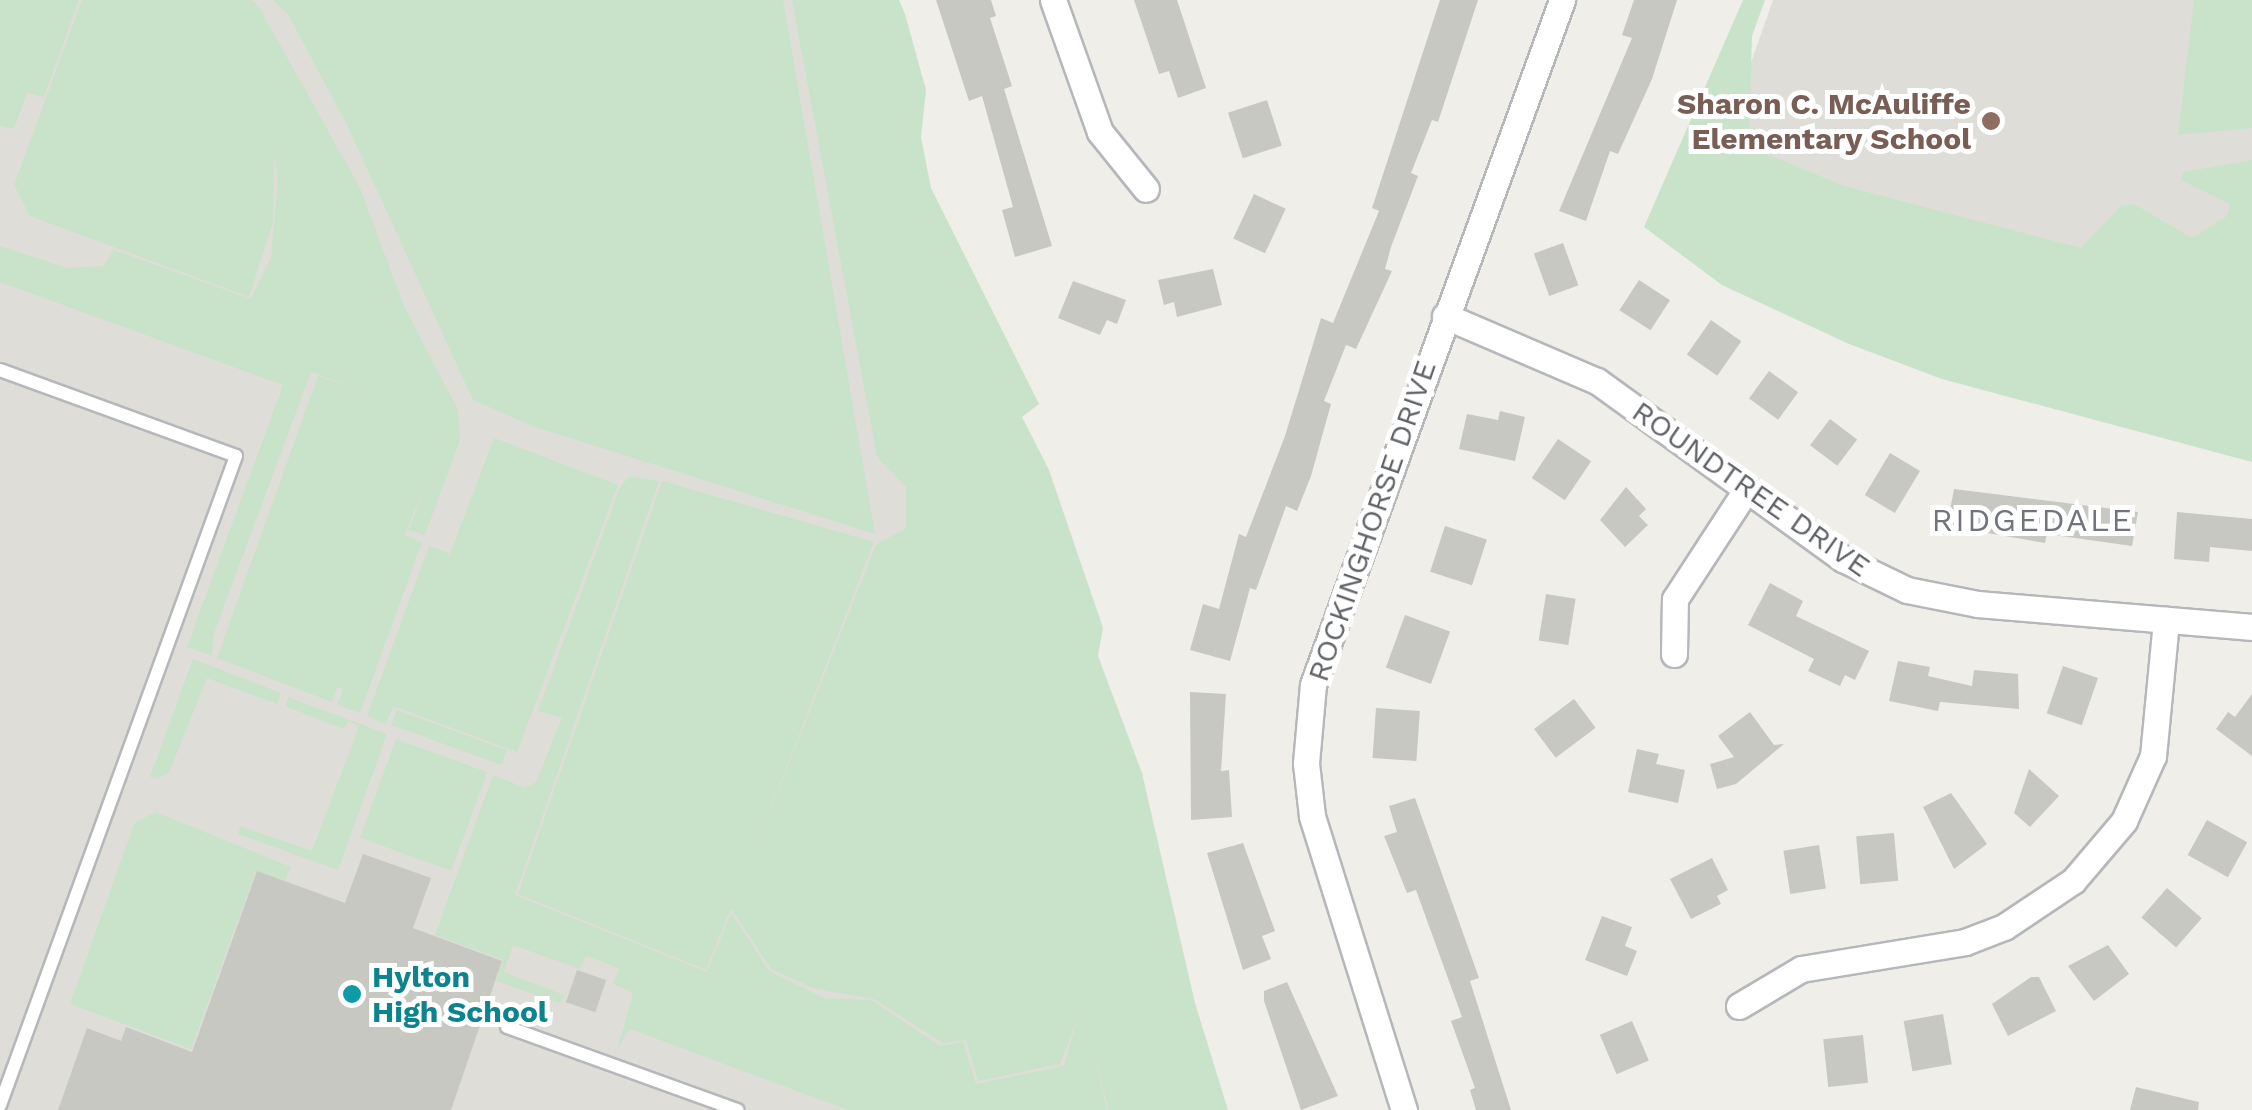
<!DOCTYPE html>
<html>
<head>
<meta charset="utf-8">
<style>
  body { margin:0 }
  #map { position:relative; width:2252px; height:1110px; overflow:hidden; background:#efeee8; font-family:"Work Sans",sans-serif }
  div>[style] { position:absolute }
  .education>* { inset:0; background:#dfddd7 }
  .green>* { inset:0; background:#c8e3ca; transform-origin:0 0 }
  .building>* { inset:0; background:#c8c8c3; transform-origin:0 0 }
  .roads { filter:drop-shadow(2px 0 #b5b7bb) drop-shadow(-2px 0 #b5b7bb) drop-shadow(0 2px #b5b7bb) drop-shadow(0 -2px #b5b7bb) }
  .service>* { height:12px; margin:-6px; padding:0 6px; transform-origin:6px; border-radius:6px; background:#fff }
  .minor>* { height:25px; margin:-12.5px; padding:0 12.5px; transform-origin:12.5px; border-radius:12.5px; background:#fff }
  .dots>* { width:28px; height:28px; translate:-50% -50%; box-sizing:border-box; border:5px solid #fff; border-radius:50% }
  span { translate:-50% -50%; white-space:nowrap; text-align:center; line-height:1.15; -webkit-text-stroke:10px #fff; paint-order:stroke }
  .education-label { font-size:30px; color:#785e54; font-weight:700 }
  .right { translate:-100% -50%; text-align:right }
  .street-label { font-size:30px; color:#5f6266 }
  .culture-label { font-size:30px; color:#0d838f; font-weight:700 }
  .left { translate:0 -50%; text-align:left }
  .neighbourhood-label { font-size:32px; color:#717478; letter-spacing:2.5px }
</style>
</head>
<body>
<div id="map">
  <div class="education">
    <div style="clip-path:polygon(0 0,854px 0,1223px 1110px,0 1110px)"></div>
    <div style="clip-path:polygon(1773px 0,2252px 0,2252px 460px,1688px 242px)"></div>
  </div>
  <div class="green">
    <div style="clip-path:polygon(0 0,79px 0,44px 97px,27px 93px,14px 129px,0 126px)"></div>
    <div style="clip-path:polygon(82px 0,252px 0,259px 7px,360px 188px,404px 306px,458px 410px,460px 440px,425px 535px,409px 530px,425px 484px,405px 535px,422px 542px,360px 713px,337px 705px,343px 689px,337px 687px,332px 702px,217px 658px,318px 376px,369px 394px,311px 372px,213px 636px,212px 656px,187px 647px,283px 385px,0 282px,0 246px,67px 268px,103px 266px,114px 250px,251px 299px,271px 257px,278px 182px,274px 154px,273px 222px,249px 297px,30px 216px,14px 185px)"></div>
    <div style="clip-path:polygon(273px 0,783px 0,875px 534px,535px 427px,473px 400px,348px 127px,288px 14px)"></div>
    <div style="clip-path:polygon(792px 0,899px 0,905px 14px,926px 90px,921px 137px,931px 188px,1039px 404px,1022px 417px,1049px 470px,1103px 628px,1098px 656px,1142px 773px,1195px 1003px,1228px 1110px,1109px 1110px,1094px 1054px,1107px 1110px,848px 1110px,630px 1029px,618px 1048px,633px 993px,613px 984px,619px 968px,586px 956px,580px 969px,513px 945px,504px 972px,564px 995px,560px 1003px,496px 981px,503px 960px,435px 935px,493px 775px,525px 788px,536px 782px,562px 718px,538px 711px,620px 487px,630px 476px,659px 481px,515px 895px,707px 972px,731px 913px,769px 971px,824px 998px,871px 1000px,940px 1046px,963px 1042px,976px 1084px,1064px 1066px,1078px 1017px,1060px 1064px,978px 1081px,966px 1040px,943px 1043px,874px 999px,816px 989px,771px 969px,731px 908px,706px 970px,518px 894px,662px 481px,874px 542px,750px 861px,876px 545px,906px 528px,906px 487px,877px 457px)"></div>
    <div style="clip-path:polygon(1743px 0,1765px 0,1752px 36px,1749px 133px,1764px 153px,1844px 186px,2081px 248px,2121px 206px,2134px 204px,2192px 238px,2227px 216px,2230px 204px,2181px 180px,2183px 172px,2252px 160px,2252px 462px,1942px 379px,1849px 344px,1722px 285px,1644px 227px)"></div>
    <div style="clip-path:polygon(2194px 0,2252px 0,2252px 128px,2178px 135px)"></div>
    <div style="clip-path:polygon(494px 438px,618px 485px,517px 752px,393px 706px,386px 724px,367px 716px,429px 546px,449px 553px,445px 567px)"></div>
    <div style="clip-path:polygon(193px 659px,281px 693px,277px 704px,207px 678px,169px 773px,155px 779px,150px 777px)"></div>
    <div style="clip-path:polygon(288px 697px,387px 734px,338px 870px,238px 834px,240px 826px,312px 851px,359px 726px,348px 721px,343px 729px,285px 706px)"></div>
    <div style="left:397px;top:710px;width:117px;height:16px;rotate:20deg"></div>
    <div style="left:396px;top:739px;width:97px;height:105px;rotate:20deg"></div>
    <div style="clip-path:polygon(155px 812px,291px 867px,285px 881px,256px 871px,191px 1049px,70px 1004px,134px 824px)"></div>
  </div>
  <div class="building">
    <div style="clip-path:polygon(936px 0,991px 0,996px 16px,990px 18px,1012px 86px,1004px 89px,1052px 246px,1015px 257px,1002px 210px,1013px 207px,982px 96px,969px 101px)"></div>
    <div style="clip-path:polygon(1134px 0,1177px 0,1206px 88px,1178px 98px,1169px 71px,1159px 74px)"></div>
    <div style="clip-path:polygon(1440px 0,1478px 0,1438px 122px,1432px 120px,1411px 173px,1418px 176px,1391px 247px,1385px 269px,1392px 271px,1356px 349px,1346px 345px,1324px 401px,1331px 404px,1311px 476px,1297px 511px,1286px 506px,1256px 590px,1250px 588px,1230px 661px,1190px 650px,1203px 604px,1219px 609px,1239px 534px,1246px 537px,1285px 436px,1321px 318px,1333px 323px,1379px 211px,1372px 208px)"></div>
    <div style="clip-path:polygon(1634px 0,1677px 0,1652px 79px,1618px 154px,1610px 151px,1586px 221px,1559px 211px,1632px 38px,1622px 35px)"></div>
    <div style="left:1267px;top:100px;width:48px;height:41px;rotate:72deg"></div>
    <div style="left:1254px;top:194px;width:35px;height:49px;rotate:25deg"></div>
    <div style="left:1563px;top:243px;width:45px;height:31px;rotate:70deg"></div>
    <div style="clip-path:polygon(1213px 269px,1222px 305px,1177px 317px,1174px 302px,1164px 305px,1158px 280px)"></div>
    <div style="left:1639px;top:280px;width:37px;height:36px;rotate:33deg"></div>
    <div style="clip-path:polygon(1073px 281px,1126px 300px,1117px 324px,1107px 320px,1100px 335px,1058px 318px)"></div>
    <div style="left:1711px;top:320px;width:37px;height:42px;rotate:35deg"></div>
    <div style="left:1769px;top:371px;width:36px;height:34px;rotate:36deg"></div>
    <div style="clip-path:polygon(1500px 411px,1525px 417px,1515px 461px,1459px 449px,1467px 414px,1498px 420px)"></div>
    <div style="left:1830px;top:419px;width:34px;height:33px;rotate:37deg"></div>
    <div style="left:1558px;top:439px;width:40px;height:47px;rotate:34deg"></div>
    <div style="left:1890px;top:453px;width:35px;height:49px;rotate:31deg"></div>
    <div style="clip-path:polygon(1626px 487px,1646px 509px,1639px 516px,1648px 525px,1625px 547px,1600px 520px)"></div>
    <div style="clip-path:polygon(1954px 489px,2138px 512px,2132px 546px,2047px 534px,2045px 543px,1947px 526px)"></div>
    <div style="clip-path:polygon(2177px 512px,2252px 519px,2252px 551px,2210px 547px,2209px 562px,2174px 559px)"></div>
    <div style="left:1445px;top:526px;width:44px;height:48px;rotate:18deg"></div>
    <div style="clip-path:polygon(1770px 583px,1803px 601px,1796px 616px,1869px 651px,1855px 680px,1845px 675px,1840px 686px,1808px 671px,1814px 659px,1748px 625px)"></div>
    <div style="left:1546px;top:594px;width:30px;height:47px;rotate:9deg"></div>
    <div style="left:1405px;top:615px;width:48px;height:56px;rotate:20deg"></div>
    <div style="clip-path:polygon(1898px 661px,1930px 667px,1928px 676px,1972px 686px,1974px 670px,2018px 674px,2019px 709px,1940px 702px,1938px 711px,1889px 701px)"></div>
    <div style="left:2063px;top:666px;width:37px;height:50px;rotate:19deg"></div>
    <div style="clip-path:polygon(1190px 692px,1226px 694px,1221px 771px,1229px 770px,1232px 817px,1191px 820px)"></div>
    <div style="clip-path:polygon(2252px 694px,2252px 756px,2216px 729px,2228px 712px,2235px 717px)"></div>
    <div style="left:1574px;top:699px;width:36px;height:50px;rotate:53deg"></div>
    <div style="left:1376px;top:708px;width:44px;height:50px;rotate:4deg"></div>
    <div style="clip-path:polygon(1750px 712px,1774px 745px,1784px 744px,1736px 784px,1717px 789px,1710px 764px,1734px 757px,1718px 736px)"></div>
    <div style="clip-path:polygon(1637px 749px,1659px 754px,1656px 764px,1685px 770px,1678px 803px,1628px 792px)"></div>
    <div style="clip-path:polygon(2029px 769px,2059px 796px,2030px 827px,2014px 813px)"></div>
    <div style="clip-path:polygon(1951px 793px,1987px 844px,1954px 869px,1923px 807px)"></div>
    <div style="clip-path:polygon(1415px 798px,1479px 978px,1470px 981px,1511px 1110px,1476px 1110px,1470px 1090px,1475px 1088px,1451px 1021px,1462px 1017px,1416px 890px,1407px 893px,1384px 836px,1397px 832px,1389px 806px)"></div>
    <div style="left:2207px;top:820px;width:46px;height:40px;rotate:29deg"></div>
    <div style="left:1894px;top:833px;width:48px;height:38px;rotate:85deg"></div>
    <div style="clip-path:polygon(1243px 843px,1275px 931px,1262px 936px,1271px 959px,1243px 970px,1207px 853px)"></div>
    <div style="left:1819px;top:845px;width:44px;height:36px;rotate:81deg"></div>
    <div style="clip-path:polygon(363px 854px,431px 878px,413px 928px,502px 961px,451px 1110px,58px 1110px,87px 1028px,121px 1041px,126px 1027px,192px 1052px,257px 871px,345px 903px)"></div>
    <div style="clip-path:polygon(1712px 858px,1728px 890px,1717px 896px,1721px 904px,1691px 919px,1670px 879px)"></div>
    <div style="left:2167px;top:888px;width:46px;height:39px;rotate:41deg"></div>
    <div style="clip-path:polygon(1602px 916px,1632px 927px,1625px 946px,1637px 951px,1627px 976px,1585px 960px)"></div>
    <div style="clip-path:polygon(2108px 945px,2129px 974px,2094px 1001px,2068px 966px)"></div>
    <div style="left:577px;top:970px;width:31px;height:34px;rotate:19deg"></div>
    <div style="clip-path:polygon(2031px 977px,2039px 977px,2056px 1011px,2008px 1036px,1992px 1004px)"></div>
    <div style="clip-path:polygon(1287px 982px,1338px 1096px,1301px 1110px,1264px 1001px,1264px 991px)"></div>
    <div style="left:1943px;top:1014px;width:51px;height:40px;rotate:80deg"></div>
    <div style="left:1632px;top:1021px;width:43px;height:35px;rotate:67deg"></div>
    <div style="left:1863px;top:1035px;width:48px;height:40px;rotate:84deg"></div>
    <div style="clip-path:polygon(2136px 1087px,2199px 1102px,2198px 1110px,2130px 1110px)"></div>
  </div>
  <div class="roads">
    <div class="service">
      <div style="left:0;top:370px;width:251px;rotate:20deg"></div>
      <div style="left:236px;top:456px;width:691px;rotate:109.98deg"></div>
      <div style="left:507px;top:1027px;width:245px;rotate:19.8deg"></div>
    </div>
    <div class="minor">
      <div style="left:1053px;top:0;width:140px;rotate:70.4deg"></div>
      <div style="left:1100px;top:132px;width:73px;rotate:51.1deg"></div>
      <div style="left:1445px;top:316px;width:165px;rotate:23.2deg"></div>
      <div style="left:1597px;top:381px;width:304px;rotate:35.9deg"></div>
      <div style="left:1843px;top:559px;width:71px;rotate:25.8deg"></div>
      <div style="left:1907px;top:590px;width:72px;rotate:11.2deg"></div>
      <div style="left:1978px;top:604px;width:275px;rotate:4.8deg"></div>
      <div style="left:1674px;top:654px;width:55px;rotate:-89deg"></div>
      <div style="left:1675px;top:599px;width:130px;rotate:-56.9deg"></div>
      <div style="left:1739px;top:1006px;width:72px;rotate:-30.8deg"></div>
      <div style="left:1801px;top:969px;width:166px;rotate:-9.3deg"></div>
      <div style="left:1965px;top:942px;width:42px;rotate:-21deg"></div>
      <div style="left:2004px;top:927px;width:83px;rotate:-33.7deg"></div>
      <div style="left:2073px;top:881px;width:79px;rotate:-49.6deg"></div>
      <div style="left:2124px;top:821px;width:71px;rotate:-66deg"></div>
      <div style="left:2153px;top:756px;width:137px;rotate:-84.5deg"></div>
      <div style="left:1404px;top:1110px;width:308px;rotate:-107.4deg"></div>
      <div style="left:1312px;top:816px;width:53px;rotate:-96.5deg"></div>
      <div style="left:1306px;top:763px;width:78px;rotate:-84.9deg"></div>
      <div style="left:1313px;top:685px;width:729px;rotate:-70.02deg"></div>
    </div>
  </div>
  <div class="dots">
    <div style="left:1991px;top:121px;background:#8d6e63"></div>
    <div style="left:352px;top:994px;background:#0f9aa8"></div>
  </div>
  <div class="education-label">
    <span class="right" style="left:1971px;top:121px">Sharon C. McAuliffe<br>Elementary School</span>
  </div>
  <div class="street-label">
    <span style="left:1751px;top:489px;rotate:35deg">ROUNDTREE DRIVE</span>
    <span style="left:1372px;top:521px;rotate:-71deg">ROCKINGHORSE DRIVE</span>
  </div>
  <div class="culture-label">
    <span class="left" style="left:372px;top:994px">Hylton<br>High School</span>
  </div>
  <div class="neighbourhood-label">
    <span style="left:2033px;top:520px">RIDGEDALE</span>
  </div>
</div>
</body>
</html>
